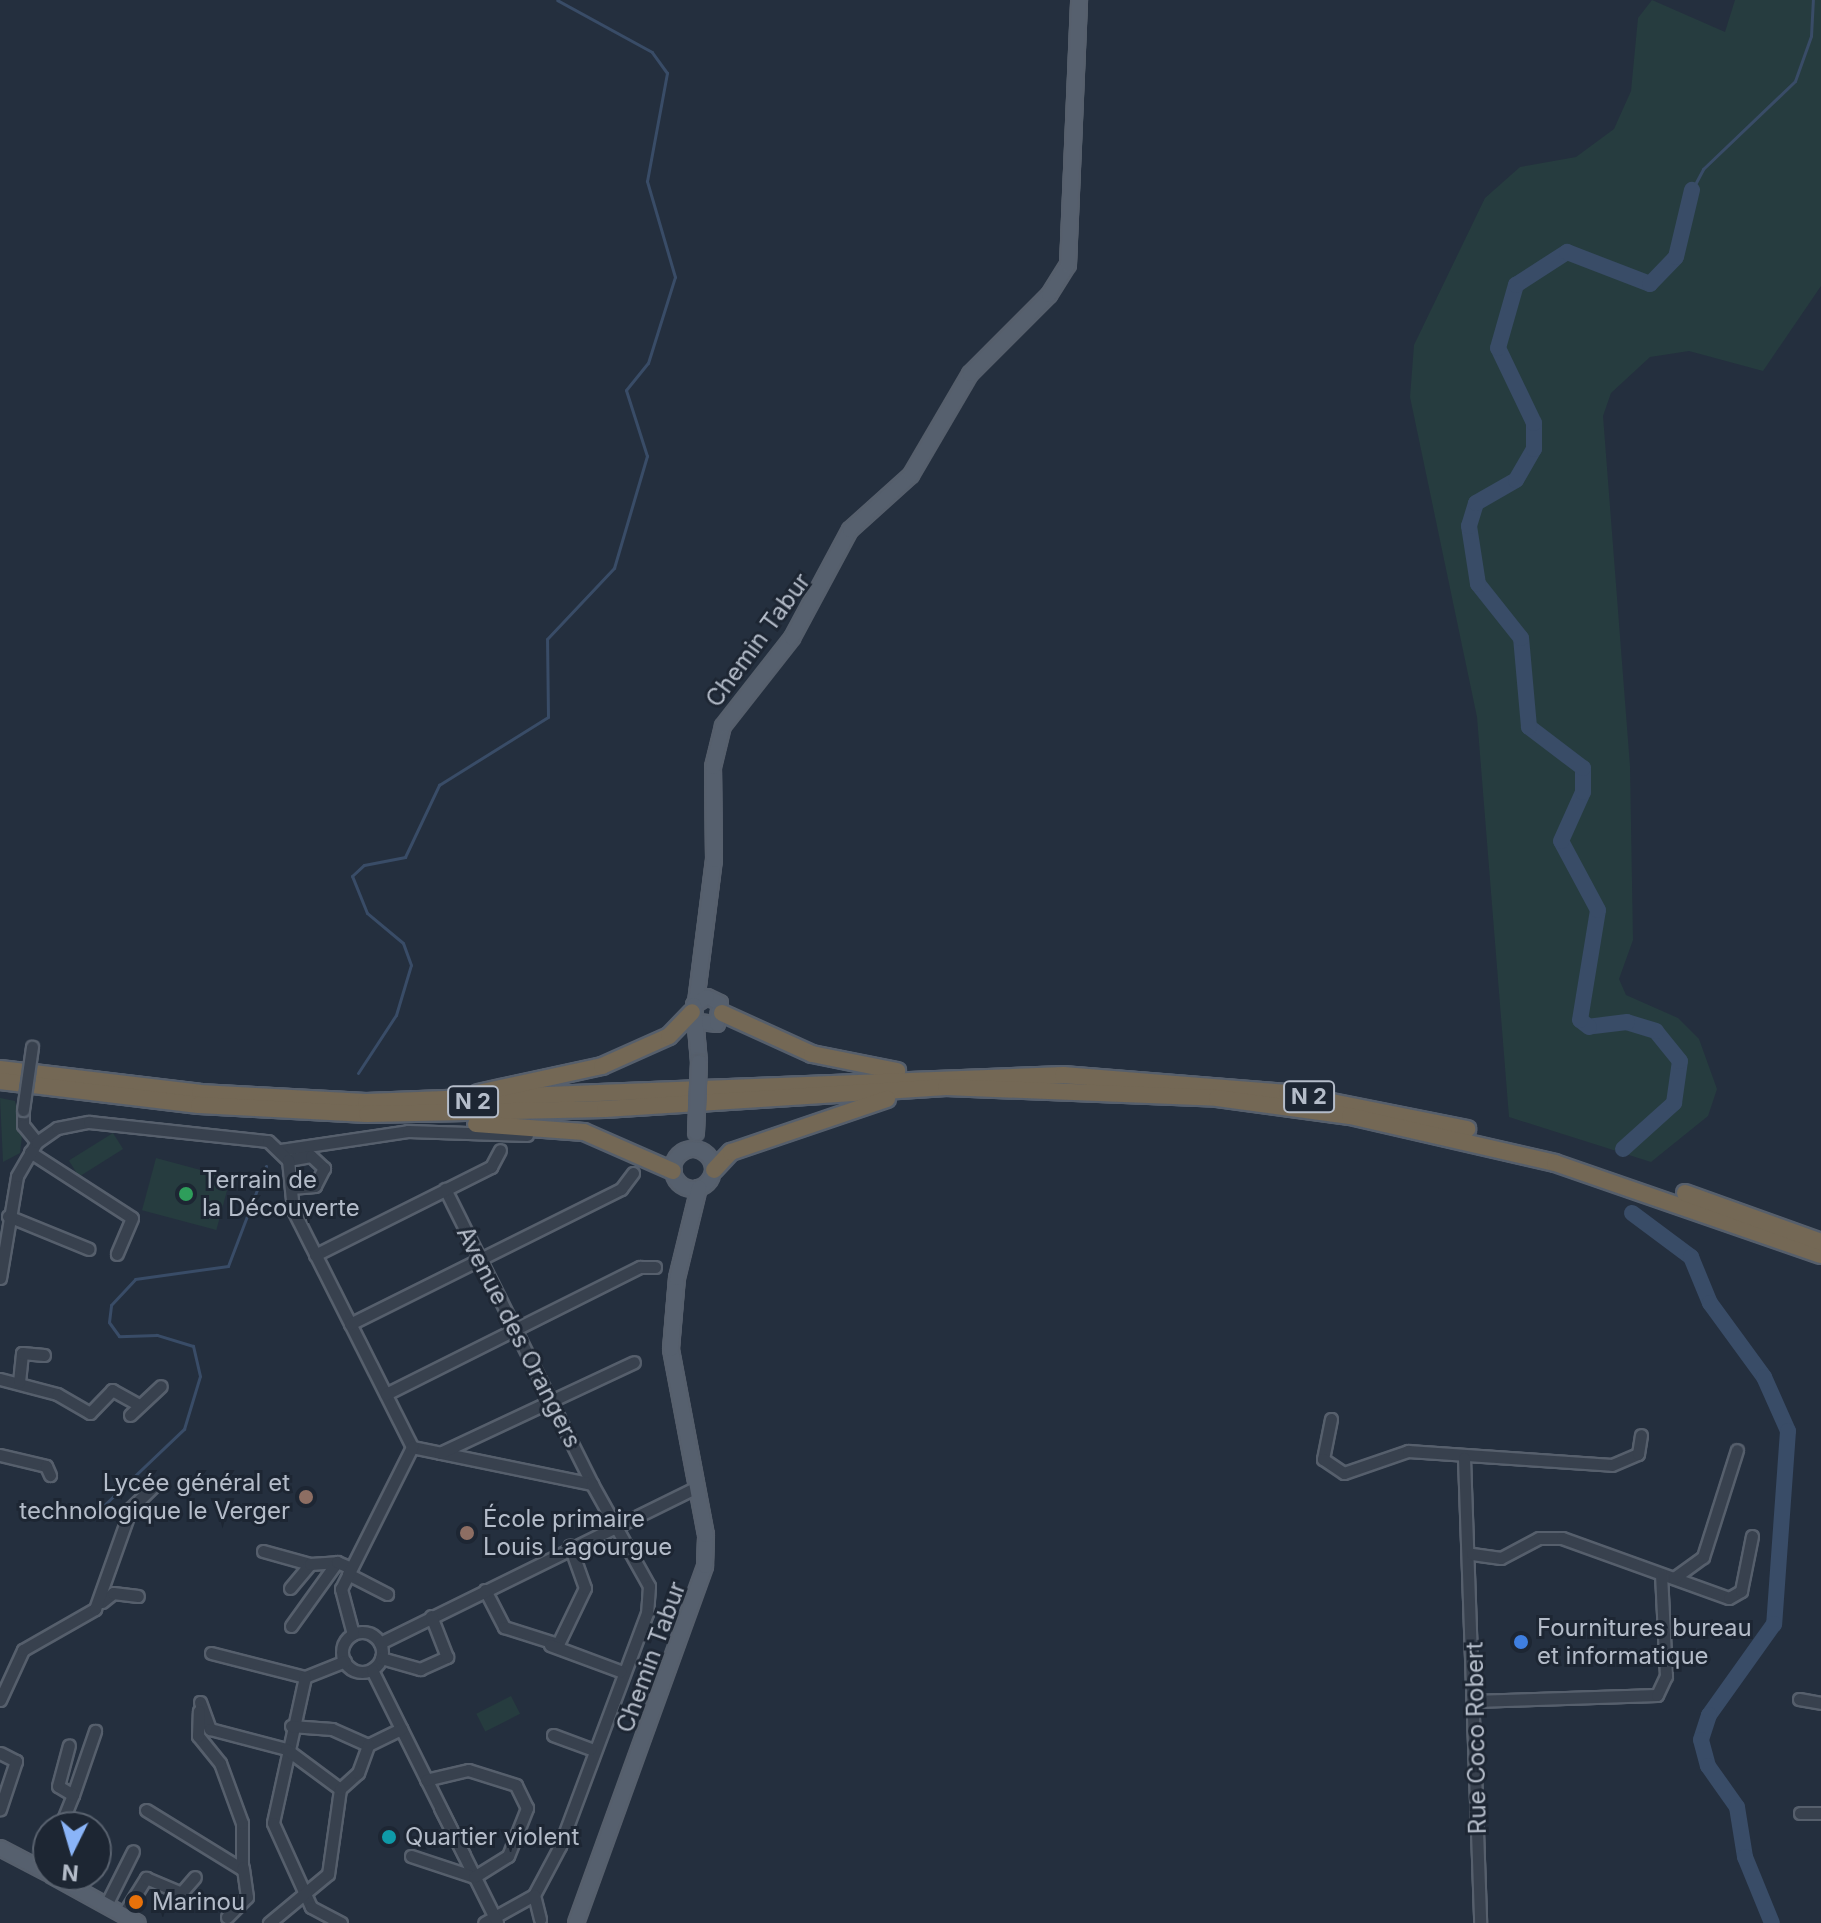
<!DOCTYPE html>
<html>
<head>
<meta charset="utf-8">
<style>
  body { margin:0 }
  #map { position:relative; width:1821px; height:1923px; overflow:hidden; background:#242f3e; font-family:Inter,sans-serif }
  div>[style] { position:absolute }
  .green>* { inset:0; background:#263c3f; transform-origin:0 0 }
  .stream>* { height:3px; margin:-1.5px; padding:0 1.5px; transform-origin:1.5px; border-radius:1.5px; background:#394c67 }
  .river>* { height:16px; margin:-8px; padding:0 8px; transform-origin:8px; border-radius:8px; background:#394c67 }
  .roads { filter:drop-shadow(2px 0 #565f6c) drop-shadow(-2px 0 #565f6c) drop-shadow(0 2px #565f6c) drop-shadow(0 -2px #565f6c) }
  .minor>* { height:11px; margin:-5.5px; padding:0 5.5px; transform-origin:5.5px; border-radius:5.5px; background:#38414e }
  .minor>.ring { margin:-5.5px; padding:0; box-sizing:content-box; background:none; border:11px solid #38414e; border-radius:50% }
  .major>* { height:14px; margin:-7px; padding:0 7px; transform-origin:7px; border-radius:7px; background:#56606e }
  .major>.ring { margin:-7px; padding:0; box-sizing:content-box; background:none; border:14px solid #56606e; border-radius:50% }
  .highway>* { height:16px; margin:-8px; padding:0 8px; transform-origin:8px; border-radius:8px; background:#746855 }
  .bridges { filter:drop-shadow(2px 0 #565f6c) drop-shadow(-2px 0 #565f6c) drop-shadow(0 2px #565f6c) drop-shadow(0 -2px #565f6c) }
  .minor-bridge>* { height:11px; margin:-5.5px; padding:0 5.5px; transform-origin:5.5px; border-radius:5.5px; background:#38414e }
  .major-bridge>* { height:14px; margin:-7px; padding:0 7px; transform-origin:7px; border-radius:7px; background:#56606e }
  .dots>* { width:22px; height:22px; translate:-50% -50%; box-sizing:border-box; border:4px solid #1d2633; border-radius:50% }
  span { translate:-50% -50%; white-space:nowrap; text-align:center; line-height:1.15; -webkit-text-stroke:6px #1d2633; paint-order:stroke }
  .shield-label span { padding:2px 6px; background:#1d2633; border:2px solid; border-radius:6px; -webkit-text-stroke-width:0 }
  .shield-label { font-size:22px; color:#b4bcc9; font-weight:700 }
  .street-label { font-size:24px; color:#b4bcc9 }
  .poi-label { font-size:24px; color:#b4bcc9 }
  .left { translate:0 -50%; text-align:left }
  .right { translate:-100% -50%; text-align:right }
  .north { position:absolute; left:32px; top:1811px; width:80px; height:80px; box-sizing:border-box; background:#1d2633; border:2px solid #59626f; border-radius:50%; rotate:185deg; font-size:22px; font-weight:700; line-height:32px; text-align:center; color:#b4bcc9 }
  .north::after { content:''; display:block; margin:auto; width:28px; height:36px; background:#8ab4f8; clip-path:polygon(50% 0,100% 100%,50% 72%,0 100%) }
</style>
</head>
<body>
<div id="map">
  <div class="green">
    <div style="clip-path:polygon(1652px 0,1725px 32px,1735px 0,1821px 0,1821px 286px,1763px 371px,1689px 351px,1650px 357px,1611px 393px,1603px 416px,1630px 766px,1633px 940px,1619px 979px,1626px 995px,1678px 1018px,1699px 1039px,1717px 1089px,1708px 1116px,1651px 1162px,1509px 1117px,1477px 717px,1410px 397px,1414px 345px,1485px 198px,1520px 167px,1576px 157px,1614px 129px,1631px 91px,1638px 18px)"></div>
    <div style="clip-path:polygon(0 1098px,15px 1101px,22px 1136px,20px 1153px,3px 1162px)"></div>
    <div style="left:113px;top:1133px;width:19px;height:52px;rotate:58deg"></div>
    <div style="left:156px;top:1158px;width:77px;height:54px;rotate:15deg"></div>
    <div style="left:511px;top:1696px;width:20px;height:39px;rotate:63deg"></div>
  </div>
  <div class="stream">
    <div style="left:1692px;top:190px;width:24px;rotate:-62deg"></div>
    <div style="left:1703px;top:169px;width:127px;rotate:-43.7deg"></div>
    <div style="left:1795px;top:81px;width:48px;rotate:-70.4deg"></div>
    <div style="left:1811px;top:36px;width:36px;rotate:-87deg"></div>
    <div style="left:358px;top:1073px;width:69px;rotate:-56.8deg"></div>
    <div style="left:396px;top:1015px;width:52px;rotate:-73.3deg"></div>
    <div style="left:411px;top:965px;width:23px;rotate:-110deg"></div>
    <div style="left:403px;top:943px;width:47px;rotate:-140.2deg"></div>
    <div style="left:367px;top:913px;width:40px;rotate:-112deg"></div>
    <div style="left:352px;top:876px;width:16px;rotate:-43deg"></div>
    <div style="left:364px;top:865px;width:42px;rotate:-11deg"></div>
    <div style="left:405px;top:857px;width:80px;rotate:-64.7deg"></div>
    <div style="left:439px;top:785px;width:128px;rotate:-32deg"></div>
    <div style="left:548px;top:717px;width:78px;rotate:-90.7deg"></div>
    <div style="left:547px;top:639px;width:98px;rotate:-46.7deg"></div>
    <div style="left:614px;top:568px;width:117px;rotate:-73.6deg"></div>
    <div style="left:647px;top:456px;width:69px;rotate:-107.7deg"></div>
    <div style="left:626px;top:390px;width:35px;rotate:-51deg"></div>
    <div style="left:648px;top:363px;width:90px;rotate:-72.6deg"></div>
    <div style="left:675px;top:277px;width:100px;rotate:-106.3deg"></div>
    <div style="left:647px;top:181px;width:110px;rotate:-79.5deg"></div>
    <div style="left:667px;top:73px;width:26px;rotate:-126deg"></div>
    <div style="left:652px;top:52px;width:108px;rotate:-151.3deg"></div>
    <div style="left:101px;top:1508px;width:115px;rotate:-43.6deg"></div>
    <div style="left:184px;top:1429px;width:55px;rotate:-73.2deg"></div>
    <div style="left:200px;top:1376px;width:31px;rotate:-103deg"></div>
    <div style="left:193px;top:1346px;width:38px;rotate:-163deg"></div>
    <div style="left:157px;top:1335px;width:38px;rotate:178deg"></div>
    <div style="left:119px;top:1336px;width:17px;rotate:-126deg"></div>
    <div style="left:109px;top:1322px;width:17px;rotate:-83deg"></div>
    <div style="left:111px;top:1305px;width:35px;rotate:-47deg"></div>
    <div style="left:135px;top:1279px;width:94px;rotate:-8deg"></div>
    <div style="left:228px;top:1266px;width:107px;rotate:-69.2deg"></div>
  </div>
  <div class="river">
    <div style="left:1623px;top:1149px;width:69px;rotate:-42deg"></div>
    <div style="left:1674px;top:1103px;width:42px;rotate:-81.9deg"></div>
    <div style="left:1680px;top:1061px;width:38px;rotate:-129deg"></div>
    <div style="left:1656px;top:1031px;width:30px;rotate:-163deg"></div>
    <div style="left:1627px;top:1022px;width:38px;rotate:173deg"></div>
    <div style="left:1589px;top:1027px;width:11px;rotate:-142deg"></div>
    <div style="left:1580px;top:1020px;width:111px;rotate:-80.7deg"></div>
    <div style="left:1598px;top:910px;width:78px;rotate:-118.2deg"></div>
    <div style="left:1561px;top:841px;width:54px;rotate:-65.8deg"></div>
    <div style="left:1583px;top:792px;width:24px;rotate:-90deg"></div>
    <div style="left:1583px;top:768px;width:68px;rotate:-142.8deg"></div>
    <div style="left:1529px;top:727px;width:89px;rotate:-95.1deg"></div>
    <div style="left:1521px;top:638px;width:69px;rotate:-128.5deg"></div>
    <div style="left:1478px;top:584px;width:59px;rotate:-98.8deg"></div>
    <div style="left:1469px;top:526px;width:24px;rotate:-73deg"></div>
    <div style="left:1476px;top:503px;width:46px;rotate:-29.9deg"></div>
    <div style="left:1516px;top:480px;width:36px;rotate:-60deg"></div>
    <div style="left:1534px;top:449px;width:26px;rotate:-90deg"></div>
    <div style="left:1534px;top:423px;width:83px;rotate:-115.6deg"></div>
    <div style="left:1498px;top:348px;width:66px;rotate:-74.1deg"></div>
    <div style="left:1516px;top:285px;width:61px;rotate:-32.9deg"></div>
    <div style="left:1567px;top:252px;width:89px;rotate:21.1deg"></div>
    <div style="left:1650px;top:284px;width:37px;rotate:-46deg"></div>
    <div style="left:1676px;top:257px;width:69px;rotate:-76.6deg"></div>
    <div style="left:1632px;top:1213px;width:74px;rotate:36.7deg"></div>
    <div style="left:1691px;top:1257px;width:50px;rotate:67.6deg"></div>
    <div style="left:1710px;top:1303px;width:92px;rotate:53.9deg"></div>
    <div style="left:1764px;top:1377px;width:59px;rotate:66deg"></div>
    <div style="left:1788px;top:1431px;width:194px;rotate:94.1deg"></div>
    <div style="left:1774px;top:1624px;width:112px;rotate:125.5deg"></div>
    <div style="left:1709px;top:1715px;width:26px;rotate:108deg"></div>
    <div style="left:1701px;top:1740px;width:27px;rotate:75deg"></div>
    <div style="left:1708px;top:1766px;width:50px;rotate:54.7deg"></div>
    <div style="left:1737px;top:1807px;width:51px;rotate:80.9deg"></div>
    <div style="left:1745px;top:1857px;width:71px;rotate:67.8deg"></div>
  </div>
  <div class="roads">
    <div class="minor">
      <div style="left:23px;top:1110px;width:15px;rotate:90deg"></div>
      <div style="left:23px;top:1125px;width:22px;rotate:51deg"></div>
      <div style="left:281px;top:1150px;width:128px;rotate:-8.5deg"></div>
      <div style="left:408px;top:1131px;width:119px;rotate:1.9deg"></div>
      <div style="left:30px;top:1152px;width:121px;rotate:32.9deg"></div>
      <div style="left:132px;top:1218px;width:39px;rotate:113deg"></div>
      <div style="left:288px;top:1160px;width:23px;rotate:-10deg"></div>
      <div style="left:311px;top:1156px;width:18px;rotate:43deg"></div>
      <div style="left:324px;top:1168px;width:20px;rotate:117deg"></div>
      <div style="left:315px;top:1186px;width:24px;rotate:175deg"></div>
      <div style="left:445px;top:1189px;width:330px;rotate:63.5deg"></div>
      <div style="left:8px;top:1216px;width:87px;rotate:22.2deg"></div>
      <div style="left:315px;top:1255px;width:197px;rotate:-26.6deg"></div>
      <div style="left:491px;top:1167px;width:19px;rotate:-62deg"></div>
      <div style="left:0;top:1278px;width:103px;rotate:-80.5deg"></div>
      <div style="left:17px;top:1176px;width:39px;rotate:-60deg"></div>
      <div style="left:37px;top:1142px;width:24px;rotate:-35deg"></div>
      <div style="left:57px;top:1128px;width:33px;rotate:-11deg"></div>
      <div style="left:89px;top:1122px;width:180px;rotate:6.1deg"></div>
      <div style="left:268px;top:1141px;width:28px;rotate:44deg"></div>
      <div style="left:288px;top:1160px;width:50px;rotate:84.3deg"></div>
      <div style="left:293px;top:1210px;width:265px;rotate:63.3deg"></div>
      <div style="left:350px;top:1324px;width:303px;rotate:-26.5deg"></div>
      <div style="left:621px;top:1189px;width:20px;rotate:-53deg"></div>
      <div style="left:0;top:1379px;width:59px;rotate:14.7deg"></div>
      <div style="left:57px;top:1394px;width:38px;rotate:30deg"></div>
      <div style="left:90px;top:1413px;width:32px;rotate:-46deg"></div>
      <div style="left:112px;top:1390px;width:31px;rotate:29deg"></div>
      <div style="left:19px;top:1382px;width:29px;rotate:-84deg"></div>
      <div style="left:22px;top:1353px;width:22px;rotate:5deg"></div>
      <div style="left:386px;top:1394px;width:284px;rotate:-26.6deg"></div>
      <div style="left:640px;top:1267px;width:15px"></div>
      <div style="left:130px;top:1415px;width:42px;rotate:-43.1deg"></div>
      <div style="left:1331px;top:1419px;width:41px;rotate:101.3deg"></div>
      <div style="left:1323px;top:1459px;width:25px;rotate:34deg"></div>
      <div style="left:1344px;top:1473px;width:68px;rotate:-19deg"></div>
      <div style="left:1408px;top:1451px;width:204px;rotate:3.9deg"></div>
      <div style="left:1612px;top:1465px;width:28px;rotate:-23deg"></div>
      <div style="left:1638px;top:1454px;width:19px;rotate:-81deg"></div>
      <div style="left:412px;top:1447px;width:184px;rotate:11.6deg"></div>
      <div style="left:592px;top:1484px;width:117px;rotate:60.8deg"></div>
      <div style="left:649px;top:1586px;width:27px;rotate:94deg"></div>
      <div style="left:647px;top:1613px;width:249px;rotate:110.5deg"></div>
      <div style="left:560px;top:1846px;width:55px;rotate:118deg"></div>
      <div style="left:534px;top:1895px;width:57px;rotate:150.8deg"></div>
      <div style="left:440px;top:1453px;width:214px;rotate:-25.1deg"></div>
      <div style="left:0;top:1455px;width:47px;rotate:13.4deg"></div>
      <div style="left:46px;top:1466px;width:10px;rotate:66deg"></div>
      <div style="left:1464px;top:1458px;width:465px;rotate:88deg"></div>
      <div style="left:263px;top:1551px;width:49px;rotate:15.5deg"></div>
      <div style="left:1472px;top:1554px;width:29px;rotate:8deg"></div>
      <div style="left:1501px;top:1558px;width:43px;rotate:-27.8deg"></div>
      <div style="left:1539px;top:1538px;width:23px"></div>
      <div style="left:1562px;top:1538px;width:177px;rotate:19.8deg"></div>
      <div style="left:1729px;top:1598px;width:14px;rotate:-30deg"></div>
      <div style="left:1741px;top:1591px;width:56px;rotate:-78.7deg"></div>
      <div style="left:348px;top:1574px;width:44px;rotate:27.1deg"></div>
      <div style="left:1674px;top:1578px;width:36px;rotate:-36deg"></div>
      <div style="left:1703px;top:1557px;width:112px;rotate:-72.4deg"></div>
      <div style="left:290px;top:1588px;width:31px;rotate:-50deg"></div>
      <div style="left:310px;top:1564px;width:27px;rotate:-4deg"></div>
      <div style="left:485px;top:1590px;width:42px;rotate:62.8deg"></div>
      <div style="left:504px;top:1627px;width:57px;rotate:17.5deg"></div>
      <div style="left:558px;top:1644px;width:62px;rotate:-64.3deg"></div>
      <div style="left:585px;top:1588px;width:45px;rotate:-109.7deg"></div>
      <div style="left:102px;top:1602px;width:14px;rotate:-39deg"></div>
      <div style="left:113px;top:1593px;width:25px;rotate:7deg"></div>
      <div style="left:291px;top:1626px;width:79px;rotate:-54.3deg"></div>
      <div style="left:337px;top:1562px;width:15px;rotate:23deg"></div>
      <div class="ring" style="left:342px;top:1632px;width:29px;height:29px"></div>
      <div style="left:353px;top:1634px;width:47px;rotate:-104.9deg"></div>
      <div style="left:341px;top:1589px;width:159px;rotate:-63.4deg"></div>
      <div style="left:380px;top:1643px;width:353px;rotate:-26.2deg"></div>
      <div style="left:550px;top:1645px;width:75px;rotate:20.4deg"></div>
      <div style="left:211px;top:1653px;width:97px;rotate:14.3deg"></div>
      <div style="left:305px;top:1677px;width:43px;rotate:-21.8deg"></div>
      <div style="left:381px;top:1658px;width:41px;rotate:15.8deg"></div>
      <div style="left:420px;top:1669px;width:30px;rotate:-24deg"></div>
      <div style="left:447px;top:1657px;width:44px;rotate:-111.3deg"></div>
      <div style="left:372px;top:1670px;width:281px;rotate:63.6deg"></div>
      <div style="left:305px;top:1677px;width:149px;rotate:102.4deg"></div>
      <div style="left:273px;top:1823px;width:92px;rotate:65.7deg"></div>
      <div style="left:311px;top:1907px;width:34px;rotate:28deg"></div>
      <div style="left:1799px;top:1699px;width:22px;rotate:10deg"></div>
      <div style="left:0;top:1700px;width:55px;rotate:-65.3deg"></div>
      <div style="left:23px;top:1650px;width:83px;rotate:-29.7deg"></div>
      <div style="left:95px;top:1609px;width:107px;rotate:-70.4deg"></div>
      <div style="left:131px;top:1508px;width:30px;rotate:-44deg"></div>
      <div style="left:1474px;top:1701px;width:183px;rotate:-1.9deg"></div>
      <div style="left:1657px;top:1695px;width:21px;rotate:-65deg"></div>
      <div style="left:1666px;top:1676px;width:101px;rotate:-92.8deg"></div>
      <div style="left:200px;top:1702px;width:29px;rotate:70deg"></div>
      <div style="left:210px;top:1729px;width:79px;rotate:14.7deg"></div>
      <div style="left:286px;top:1749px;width:67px;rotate:36.5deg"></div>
      <div style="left:340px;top:1789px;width:86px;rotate:98deg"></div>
      <div style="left:328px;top:1874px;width:77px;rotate:140.3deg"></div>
      <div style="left:291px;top:1726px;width:41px;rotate:4.2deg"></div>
      <div style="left:332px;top:1729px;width:39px;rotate:24deg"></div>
      <div style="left:368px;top:1745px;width:37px;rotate:-26deg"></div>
      <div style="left:553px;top:1735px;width:40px;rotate:20.2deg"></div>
      <div style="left:0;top:1753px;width:18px;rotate:27deg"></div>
      <div style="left:16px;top:1761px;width:51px;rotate:108.4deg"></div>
      <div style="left:340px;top:1789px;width:24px;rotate:-42deg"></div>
      <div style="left:358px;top:1773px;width:30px;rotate:-70deg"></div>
      <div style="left:73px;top:1795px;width:68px;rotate:-71deg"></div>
      <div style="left:440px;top:1808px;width:53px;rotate:62.9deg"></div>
      <div style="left:146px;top:1810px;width:113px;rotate:31.6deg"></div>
      <div style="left:242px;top:1869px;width:46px;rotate:-90deg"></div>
      <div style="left:242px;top:1823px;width:64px;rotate:-110.1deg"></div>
      <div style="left:220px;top:1763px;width:35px;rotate:-129deg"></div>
      <div style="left:198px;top:1736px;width:25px;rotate:-88deg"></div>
      <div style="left:1800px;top:1813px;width:21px"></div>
      <div style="left:60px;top:1827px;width:35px;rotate:-68deg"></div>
      <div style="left:73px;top:1795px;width:17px;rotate:-149deg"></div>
      <div style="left:58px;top:1786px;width:42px;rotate:-75deg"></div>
      <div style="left:411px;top:1856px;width:66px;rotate:18.4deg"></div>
      <div style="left:474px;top:1877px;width:40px;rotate:-32deg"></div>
      <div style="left:508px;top:1856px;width:52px;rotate:-68.4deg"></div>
      <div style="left:527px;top:1808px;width:25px;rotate:-116deg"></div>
      <div style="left:516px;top:1785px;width:50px;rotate:-162.6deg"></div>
      <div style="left:468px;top:1770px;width:43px;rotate:166.6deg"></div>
      <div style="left:42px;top:1870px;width:15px;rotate:-67deg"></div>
      <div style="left:534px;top:1895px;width:25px;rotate:76deg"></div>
      <div style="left:106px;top:1905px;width:60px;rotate:-63.4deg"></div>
      <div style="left:123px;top:1915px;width:44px;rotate:-58.1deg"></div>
      <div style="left:146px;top:1878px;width:38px;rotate:23deg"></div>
      <div style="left:181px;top:1893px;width:21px;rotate:-49deg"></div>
      <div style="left:227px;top:1917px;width:28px;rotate:-45deg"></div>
      <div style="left:247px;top:1897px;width:30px;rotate:-98deg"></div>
    </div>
    <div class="major">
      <div style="left:696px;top:1002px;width:143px;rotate:-82.8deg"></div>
      <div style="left:714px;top:860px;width:93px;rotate:-90.6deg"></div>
      <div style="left:713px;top:767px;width:42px;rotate:-76.3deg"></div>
      <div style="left:723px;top:726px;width:112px;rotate:-51.9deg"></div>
      <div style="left:792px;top:638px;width:123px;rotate:-61.8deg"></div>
      <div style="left:850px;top:530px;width:82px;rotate:-42deg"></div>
      <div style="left:911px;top:475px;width:117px;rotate:-59.7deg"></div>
      <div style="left:970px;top:374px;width:112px;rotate:-45deg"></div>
      <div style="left:1049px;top:295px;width:36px;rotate:-58deg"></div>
      <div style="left:1068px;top:265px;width:265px;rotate:-87.6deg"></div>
      <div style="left:696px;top:1022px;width:21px;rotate:5deg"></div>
      <div style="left:717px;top:1024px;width:21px;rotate:-82deg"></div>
      <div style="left:720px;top:1003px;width:14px;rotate:-155deg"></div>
      <div style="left:707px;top:997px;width:15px;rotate:148deg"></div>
      <div style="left:694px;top:1005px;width:57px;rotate:85deg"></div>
      <div class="ring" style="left:673px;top:1149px;width:26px;height:26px"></div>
      <div style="left:0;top:1848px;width:54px;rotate:27.5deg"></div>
      <div style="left:51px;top:1875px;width:99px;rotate:28.9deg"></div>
      <div style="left:576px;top:1923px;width:380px;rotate:-70.1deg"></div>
      <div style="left:705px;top:1566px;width:31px;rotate:-88deg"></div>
      <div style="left:706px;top:1535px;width:189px;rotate:-100.7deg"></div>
      <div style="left:671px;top:1349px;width:71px;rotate:-85.2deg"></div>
      <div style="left:677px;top:1278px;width:93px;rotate:-76.3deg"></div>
    </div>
    <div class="highway">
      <div style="left:722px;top:1013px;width:99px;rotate:24.5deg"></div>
      <div style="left:812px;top:1054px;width:87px;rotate:11.3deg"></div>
      <div style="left:0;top:1069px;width:201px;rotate:6.8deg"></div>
      <div style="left:200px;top:1093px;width:166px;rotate:3.1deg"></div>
      <div style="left:366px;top:1102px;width:698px;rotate:-2.22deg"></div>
      <div style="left:1063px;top:1075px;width:225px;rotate:4.6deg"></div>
      <div style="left:1287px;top:1093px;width:184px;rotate:11.3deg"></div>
      <div style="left:0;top:1081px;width:200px;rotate:6.9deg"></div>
      <div style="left:199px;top:1105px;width:168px;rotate:3.1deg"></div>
      <div style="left:367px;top:1114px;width:238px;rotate:-1.2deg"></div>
      <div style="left:605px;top:1109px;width:342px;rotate:-3.7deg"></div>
      <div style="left:946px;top:1087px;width:271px;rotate:2.3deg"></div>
      <div style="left:1217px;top:1098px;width:134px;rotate:7.7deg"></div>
      <div style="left:1350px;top:1116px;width:210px;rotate:12.9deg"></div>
      <div style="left:1555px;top:1163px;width:281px;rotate:19.1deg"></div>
      <div style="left:478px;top:1093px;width:127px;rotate:-12.3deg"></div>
      <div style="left:602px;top:1066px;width:73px;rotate:-24.1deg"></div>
      <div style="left:669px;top:1036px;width:33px;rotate:-46deg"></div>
      <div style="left:476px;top:1124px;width:108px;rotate:4.2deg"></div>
      <div style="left:584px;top:1132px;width:97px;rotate:23.7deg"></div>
      <div style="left:714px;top:1170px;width:25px;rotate:-47deg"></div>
      <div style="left:731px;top:1152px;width:165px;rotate:-18.8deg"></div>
      <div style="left:1685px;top:1193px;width:145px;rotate:19.8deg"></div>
    </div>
  </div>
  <div class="bridges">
    <div class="minor-bridge">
      <div style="left:23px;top:1110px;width:64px;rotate:-81.9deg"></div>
    </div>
    <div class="major-bridge">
      <div style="left:696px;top:1133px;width:71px;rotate:-87.6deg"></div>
    </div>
  </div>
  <div class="dots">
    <div style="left:186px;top:1194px;background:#2e9e5b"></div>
    <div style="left:306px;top:1497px;background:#8d6e63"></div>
    <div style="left:467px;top:1533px;background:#8d6e63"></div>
    <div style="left:1521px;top:1642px;background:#3f7fe0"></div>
    <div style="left:389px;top:1837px;background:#0f9aa8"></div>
    <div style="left:136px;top:1902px;background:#e8710a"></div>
  </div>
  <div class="shield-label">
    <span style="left:1309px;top:1097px">N 2</span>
    <span style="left:473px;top:1102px">N 2</span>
  </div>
  <div class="street-label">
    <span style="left:758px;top:640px;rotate:-54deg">Chemin Tabur</span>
    <span style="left:519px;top:1337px;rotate:63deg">Avenue des Orangers</span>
    <span style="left:651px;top:1657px;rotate:-70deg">Chemin Tabur</span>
    <span style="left:1476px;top:1738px;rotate:-91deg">Rue Coco Robert</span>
  </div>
  <div class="poi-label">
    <span class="left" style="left:202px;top:1194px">Terrain de<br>la Découverte</span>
    <span class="right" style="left:290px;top:1497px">Lycée général et<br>technologique le Verger</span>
    <span class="left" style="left:483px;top:1533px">École primaire<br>Louis Lagourgue</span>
    <span class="left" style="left:1537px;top:1642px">Fournitures bureau<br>et informatique</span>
    <span class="left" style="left:405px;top:1837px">Quartier violent</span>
    <span class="left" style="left:152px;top:1902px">Marinou</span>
  </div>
  <div class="north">N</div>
</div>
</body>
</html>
